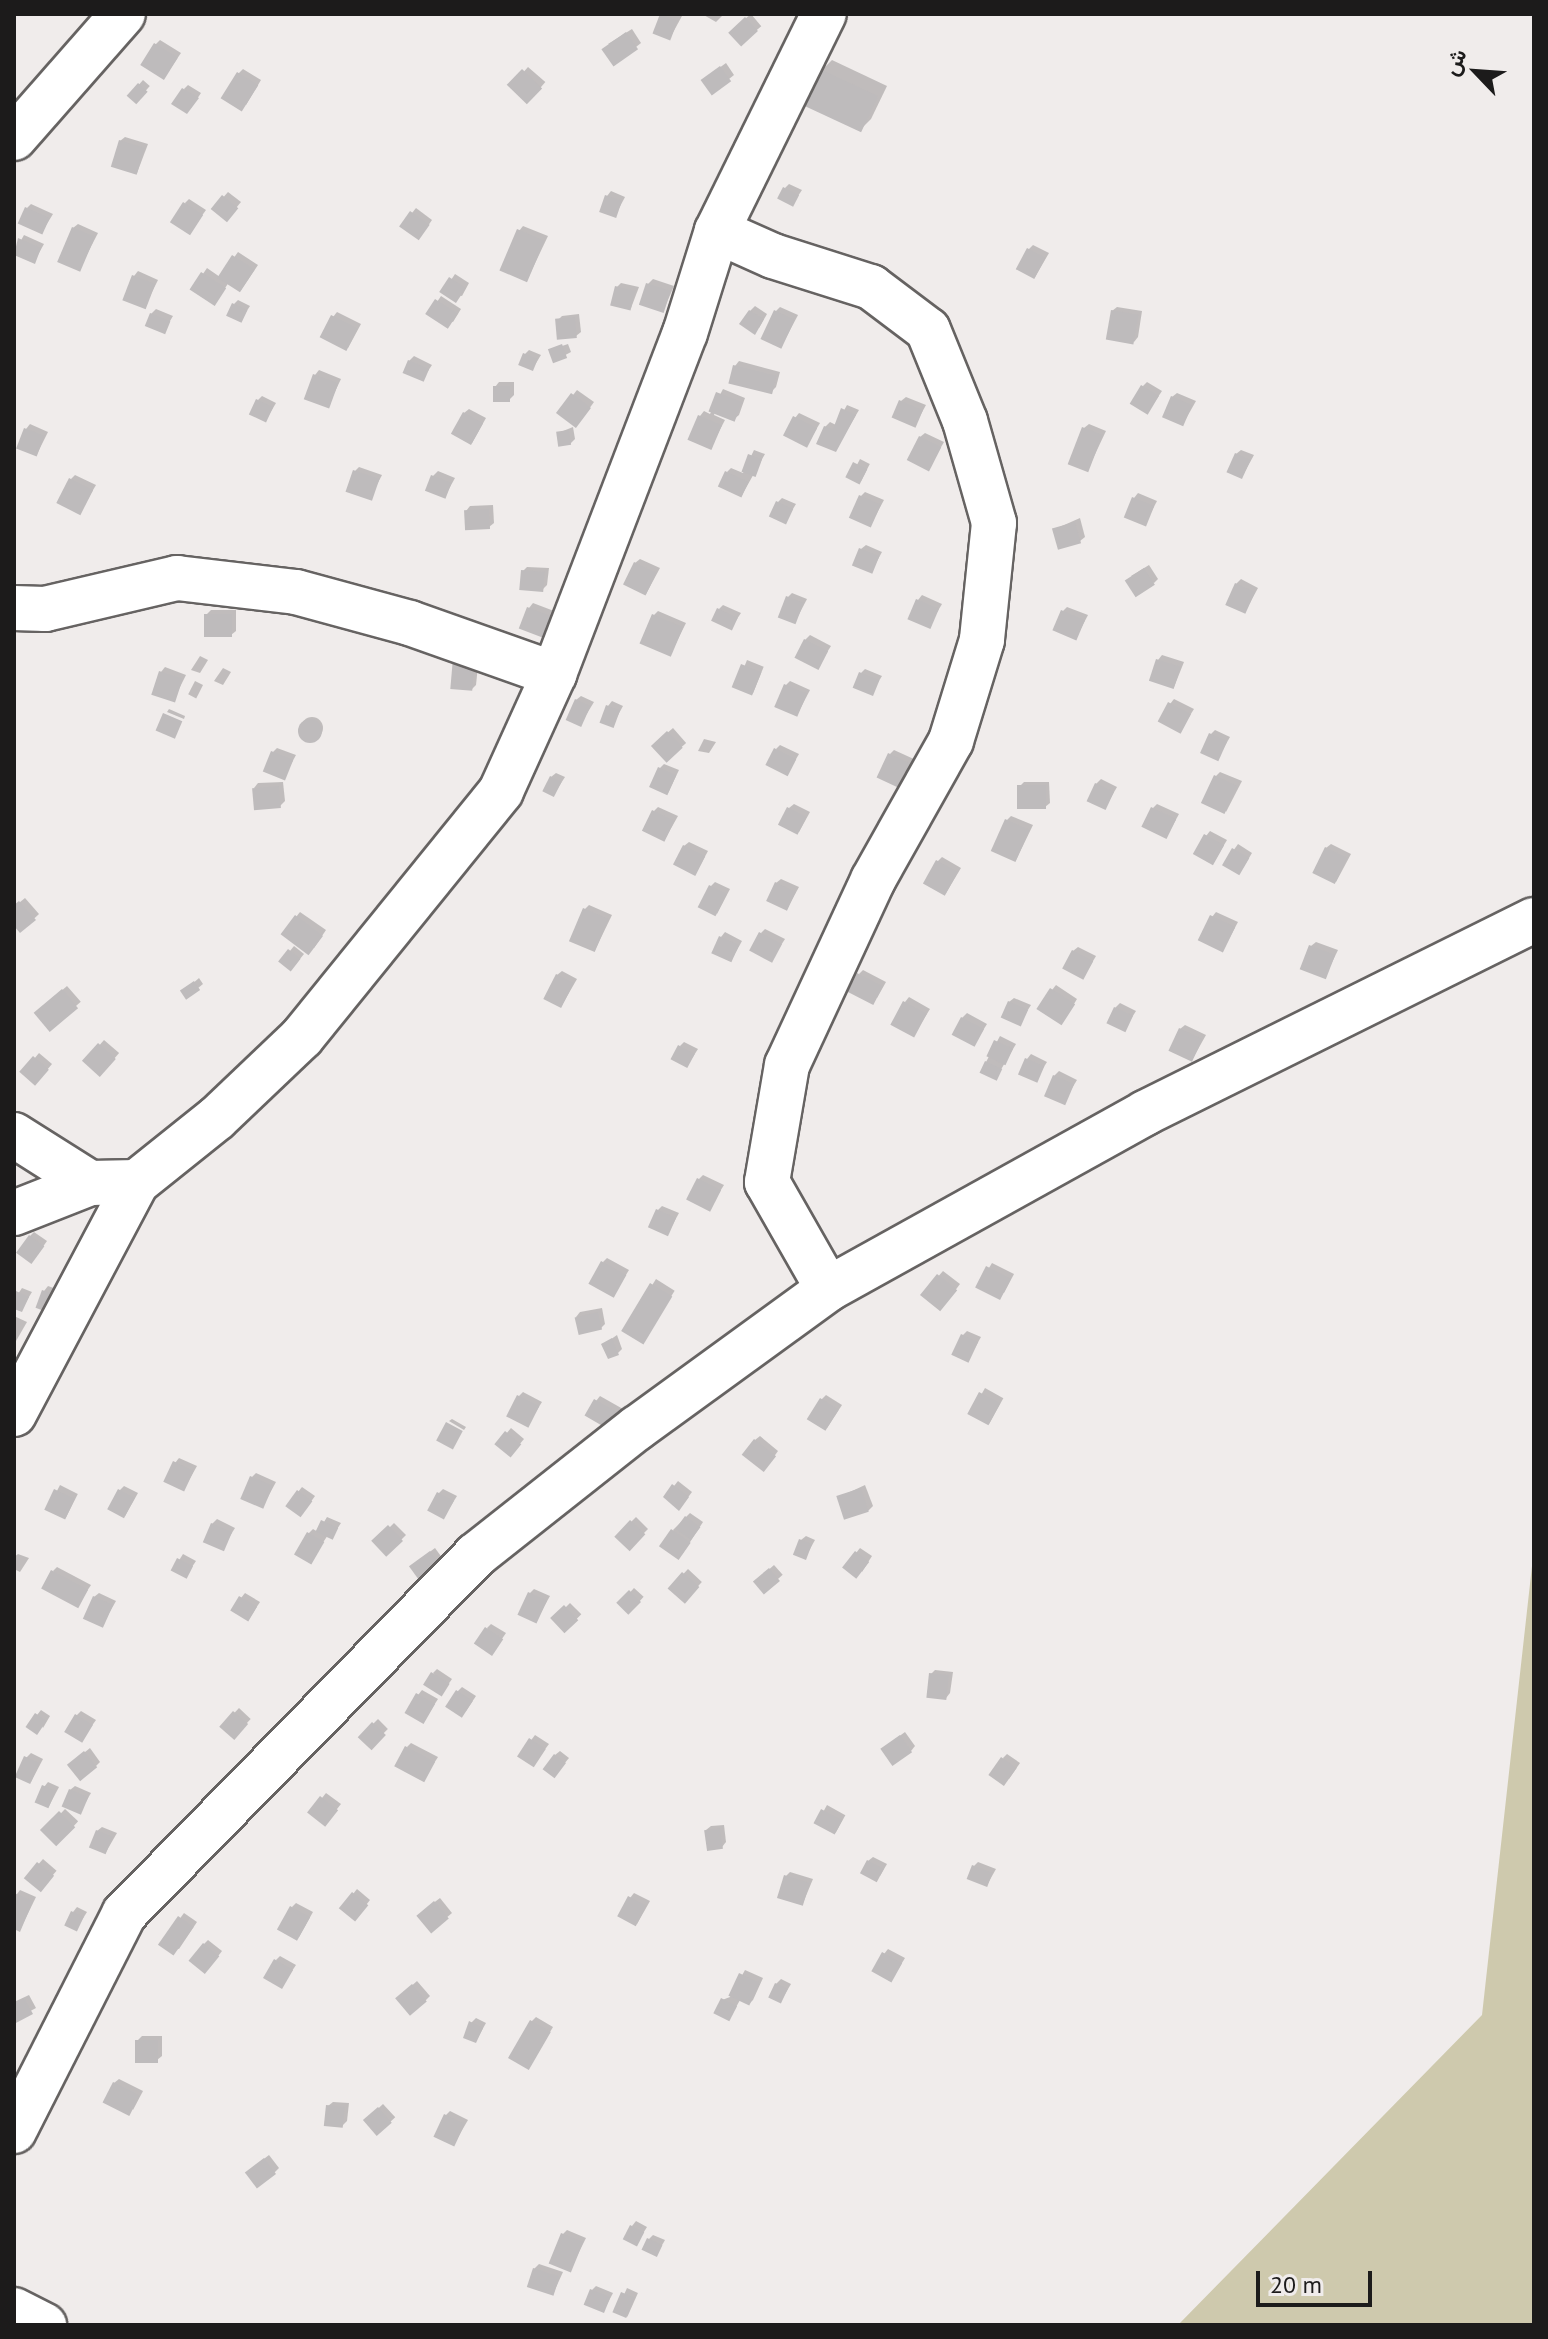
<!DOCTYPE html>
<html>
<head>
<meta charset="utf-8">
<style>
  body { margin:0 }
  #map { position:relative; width:1548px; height:2339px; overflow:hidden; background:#f0eceb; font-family:"PT Sans",Vazirmatn,sans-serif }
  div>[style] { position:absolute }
  .green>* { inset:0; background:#cec9ad }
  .shadow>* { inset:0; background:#0003; transform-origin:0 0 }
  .round { border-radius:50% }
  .building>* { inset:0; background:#bebbbc; transform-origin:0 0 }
  .roads { filter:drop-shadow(2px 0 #666362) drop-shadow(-2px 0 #666362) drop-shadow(0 2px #666362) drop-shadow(0 -2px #666362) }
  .minor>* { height:44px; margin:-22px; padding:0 22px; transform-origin:22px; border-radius:22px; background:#fff }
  span { translate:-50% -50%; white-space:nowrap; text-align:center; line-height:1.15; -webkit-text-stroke:6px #f0eceb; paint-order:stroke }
  .frame { position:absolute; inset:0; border:16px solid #1c1b1b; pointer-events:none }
  .north { position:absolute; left:1436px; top:32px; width:80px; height:80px; -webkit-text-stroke:6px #f0eceb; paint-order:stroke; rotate:295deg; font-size:22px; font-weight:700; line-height:32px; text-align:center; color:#1c1b1b }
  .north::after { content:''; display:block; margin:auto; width:28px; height:36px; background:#1c1b1b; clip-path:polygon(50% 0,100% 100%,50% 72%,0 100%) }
  .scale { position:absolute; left:1256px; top:2271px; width:116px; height:36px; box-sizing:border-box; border:4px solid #1c1b1b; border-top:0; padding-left:10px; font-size:24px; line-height:28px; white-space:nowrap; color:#1c1b1b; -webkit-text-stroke:6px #f0eceb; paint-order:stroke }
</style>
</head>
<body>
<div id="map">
  <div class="green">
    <div style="clip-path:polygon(1534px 1548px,1534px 2325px,1178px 2325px,1482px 2015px)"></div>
  </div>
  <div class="shadow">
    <div style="clip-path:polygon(663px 14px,682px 16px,670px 38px,654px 32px)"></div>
    <div style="clip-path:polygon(702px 14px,724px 14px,716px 22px)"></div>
    <div style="left:751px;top:14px;width:16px;height:27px;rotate:50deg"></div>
    <div style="clip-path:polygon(632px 29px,641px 43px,636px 47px,608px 44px)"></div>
    <div style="clip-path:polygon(160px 40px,181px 53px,164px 78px,155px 45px)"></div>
    <div style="clip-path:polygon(832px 60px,887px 86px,871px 119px,861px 129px,822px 70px)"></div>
    <div style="clip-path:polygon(726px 63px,734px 75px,729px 79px,708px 76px)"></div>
    <div style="left:528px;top:67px;width:23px;height:25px;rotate:41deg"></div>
    <div style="clip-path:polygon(243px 69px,261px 80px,246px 105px,238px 74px)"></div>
    <div style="left:143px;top:80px;width:9px;height:21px;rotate:41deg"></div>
    <div style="clip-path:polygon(188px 85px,201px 93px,191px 108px,184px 89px)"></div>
    <div style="clip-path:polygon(125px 137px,148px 144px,137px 173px,120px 141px)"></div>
    <div style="clip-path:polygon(789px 184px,802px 190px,792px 205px,785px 188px)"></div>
    <div style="clip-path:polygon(611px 191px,625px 197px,615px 216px,607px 196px)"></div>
    <div style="clip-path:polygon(228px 192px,241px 202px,231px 214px,214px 208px)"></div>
    <div style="clip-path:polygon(189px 199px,206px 210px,193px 228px,185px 203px)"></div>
    <div style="clip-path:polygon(31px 204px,53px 214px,42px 232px,27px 208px)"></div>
    <div style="clip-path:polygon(416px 208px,432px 220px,423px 233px,412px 213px)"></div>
    <div style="clip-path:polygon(78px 224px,98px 233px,79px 270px,73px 228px)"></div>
    <div style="clip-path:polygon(523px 226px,548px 236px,527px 280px,519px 231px)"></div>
    <div style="clip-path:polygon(24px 235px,44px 244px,34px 262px,14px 253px)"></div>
    <div style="clip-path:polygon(1033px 245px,1049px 253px,1035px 277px,1028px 250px)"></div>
    <div style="clip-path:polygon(238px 252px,258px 265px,241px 290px,229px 282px,218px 299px,192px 290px,207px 268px,220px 277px)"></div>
    <div style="clip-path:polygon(138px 271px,158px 280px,144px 308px,134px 276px)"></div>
    <div style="clip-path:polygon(455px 274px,469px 283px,462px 296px,443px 292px)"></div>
    <div style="clip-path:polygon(653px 279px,674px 286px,663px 311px,648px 284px)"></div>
    <div style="clip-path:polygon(621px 283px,639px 287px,631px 308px,617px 287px)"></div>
    <div style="clip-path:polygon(441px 296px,461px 309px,453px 322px,429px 314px)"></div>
    <div style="clip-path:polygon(238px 300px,250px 306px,241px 320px,234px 304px)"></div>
    <div style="clip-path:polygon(755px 306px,767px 314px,759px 328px,750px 311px)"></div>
    <div style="clip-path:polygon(780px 307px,798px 315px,781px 347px,776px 311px)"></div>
    <div style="clip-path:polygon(1117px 307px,1142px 311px,1138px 337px,1134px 342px,1112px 311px)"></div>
    <div style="clip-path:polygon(156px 309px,173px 316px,164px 331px,151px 314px)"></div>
    <div style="clip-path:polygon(337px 312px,361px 324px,348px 348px,333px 317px)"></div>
    <div style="clip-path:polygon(579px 314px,581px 332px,576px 336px,558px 320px,562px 316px)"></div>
    <div style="clip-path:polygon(568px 344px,571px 352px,554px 361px,550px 350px)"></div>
    <div style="clip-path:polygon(529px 350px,541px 355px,533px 368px,524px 355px)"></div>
    <div style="clip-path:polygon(414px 356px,432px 365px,422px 380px,409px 361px)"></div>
    <div style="clip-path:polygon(739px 361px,780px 372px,776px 387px,771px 392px,735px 366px)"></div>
    <div style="clip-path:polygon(319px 370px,341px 379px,328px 406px,315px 375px)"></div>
    <div style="clip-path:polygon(499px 382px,514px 382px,514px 395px,509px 400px,495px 387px)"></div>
    <div style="clip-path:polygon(1147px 382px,1162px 391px,1148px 412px,1143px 386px)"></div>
    <div style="clip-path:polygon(723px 389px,745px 398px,739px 415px,734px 419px,715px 412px,714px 415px,725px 420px,711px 447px,691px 438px,700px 416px,704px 411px,710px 414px)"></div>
    <div style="clip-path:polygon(577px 390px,594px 402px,581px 420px,573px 395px)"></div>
    <div style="clip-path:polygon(1177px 393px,1196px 401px,1183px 424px,1172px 397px)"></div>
    <div style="clip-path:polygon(262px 396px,276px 403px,266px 420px,258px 400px)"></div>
    <div style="clip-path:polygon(906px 397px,926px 405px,915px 425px,901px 401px)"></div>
    <div style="clip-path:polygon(847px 405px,859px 410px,836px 449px,825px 427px,830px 422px,836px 425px)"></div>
    <div style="clip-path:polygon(469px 409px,486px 418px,472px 443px,464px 413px)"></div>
    <div style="clip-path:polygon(799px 413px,820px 423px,807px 445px,795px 418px)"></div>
    <div style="clip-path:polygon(30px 424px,48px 432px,37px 454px,26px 429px)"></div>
    <div style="clip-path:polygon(1089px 424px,1106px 431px,1088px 469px,1084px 428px)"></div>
    <div style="clip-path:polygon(573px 427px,575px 439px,570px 444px,558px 433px)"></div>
    <div style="clip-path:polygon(925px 433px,944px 442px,929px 468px,920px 437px)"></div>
    <div style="clip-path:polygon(754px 450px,765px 454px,742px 495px,727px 472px,731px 468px,743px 473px)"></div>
    <div style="clip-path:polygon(1241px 450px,1254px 455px,1242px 477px,1236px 454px)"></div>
    <div style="left:860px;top:459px;width:11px;height:20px;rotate:27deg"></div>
    <div style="clip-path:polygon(359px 467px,382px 475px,370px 498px,355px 471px)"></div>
    <div style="clip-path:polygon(438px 471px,455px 478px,444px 498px,433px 476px)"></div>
    <div style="clip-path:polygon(75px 475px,96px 485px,80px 512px,71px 479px)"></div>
    <div style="clip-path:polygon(865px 492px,884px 500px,870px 526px,861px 496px)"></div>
    <div style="clip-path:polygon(1138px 493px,1157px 501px,1145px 524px,1134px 498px)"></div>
    <div style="clip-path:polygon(782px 498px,796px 504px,785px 522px,778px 502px)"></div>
    <div style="clip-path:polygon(493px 505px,494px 523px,489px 527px,466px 511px,470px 506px)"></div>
    <div style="clip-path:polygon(1080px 518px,1085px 537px,1080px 541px,1055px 529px)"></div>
    <div style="clip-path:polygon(866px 545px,882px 552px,871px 572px,861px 549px)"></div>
    <div style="clip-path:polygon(640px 559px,660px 568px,646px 594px,635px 563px)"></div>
    <div style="clip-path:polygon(1149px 565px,1158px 579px,1154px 583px,1131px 576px)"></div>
    <div style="clip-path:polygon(527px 567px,549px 568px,547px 585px,542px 590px,523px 571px)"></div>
    <div style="clip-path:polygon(1241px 579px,1258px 588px,1245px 612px,1236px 584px)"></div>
    <div style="clip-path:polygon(792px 593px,807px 599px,795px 622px,788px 597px)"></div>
    <div style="clip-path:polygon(922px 595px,942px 604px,929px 626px,918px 600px)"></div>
    <div style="clip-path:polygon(533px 603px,554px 611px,541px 636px,529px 608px)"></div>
    <div style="clip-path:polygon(723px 605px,741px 613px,731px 628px,719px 609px)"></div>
    <div style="clip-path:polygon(1067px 607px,1088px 615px,1076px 638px,1063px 611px)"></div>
    <div style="clip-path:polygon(211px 610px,236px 610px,236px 631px,231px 635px,206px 615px)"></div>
    <div style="clip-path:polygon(658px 611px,686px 623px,670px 655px,654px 615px)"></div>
    <div style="clip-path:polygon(810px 635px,831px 646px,818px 667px,805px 640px)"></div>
    <div style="clip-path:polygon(460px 654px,479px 656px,476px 685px,471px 690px)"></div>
    <div style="clip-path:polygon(1162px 655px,1184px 662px,1174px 687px,1158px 660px)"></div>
    <div style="clip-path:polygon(200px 656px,208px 660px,200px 673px,191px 670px)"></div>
    <div style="left:747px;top:660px;width:18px;height:29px;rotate:22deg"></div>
    <div style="clip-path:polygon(165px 667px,186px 675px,173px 701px,161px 672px)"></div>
    <div style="clip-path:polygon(223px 668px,231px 672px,223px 685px,214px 681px)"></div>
    <div style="clip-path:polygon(865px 669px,882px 676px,871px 694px,861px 673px)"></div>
    <div style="left:195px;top:681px;width:9px;height:15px;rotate:27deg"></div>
    <div style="clip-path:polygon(790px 681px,810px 690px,797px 715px,786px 685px)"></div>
    <div style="clip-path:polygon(581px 696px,594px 702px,580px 725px,576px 700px)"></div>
    <div style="clip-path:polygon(1174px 699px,1194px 709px,1181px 730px,1170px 704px)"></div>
    <div style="clip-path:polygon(612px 701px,623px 706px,612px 726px,608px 706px)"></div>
    <div style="clip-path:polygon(169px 709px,185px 716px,184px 719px,167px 712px)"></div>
    <div class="round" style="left:301px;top:717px;width:22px;height:22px"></div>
    <div style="left:673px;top:728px;width:20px;height:26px;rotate:49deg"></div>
    <div style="clip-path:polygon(1215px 730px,1230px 737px,1218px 758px,1211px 734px)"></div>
    <div style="clip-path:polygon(704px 739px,716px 742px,709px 753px,698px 751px)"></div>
    <div style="clip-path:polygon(780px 745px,799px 754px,788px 773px,776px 749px)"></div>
    <div style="clip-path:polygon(277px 748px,296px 755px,284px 777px,273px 752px)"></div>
    <div style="clip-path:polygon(894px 750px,916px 760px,901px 787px,890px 754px)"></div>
    <div style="clip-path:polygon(664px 764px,679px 770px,668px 793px,660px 768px)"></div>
    <div style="clip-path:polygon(1220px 772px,1242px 781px,1226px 812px,1216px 776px)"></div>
    <div style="clip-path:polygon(556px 773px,565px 777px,554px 794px,551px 777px)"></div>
    <div style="clip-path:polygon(1101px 779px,1117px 787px,1105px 808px,1096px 784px)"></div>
    <div style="clip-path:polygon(283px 782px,285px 801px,280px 806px,254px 788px,258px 783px)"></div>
    <div style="clip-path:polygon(1024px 782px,1049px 782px,1050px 803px,1045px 807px,1019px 787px)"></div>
    <div style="clip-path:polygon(794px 804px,810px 812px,799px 832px,789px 808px)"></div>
    <div style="clip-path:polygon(1157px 804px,1179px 814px,1167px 836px,1153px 808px)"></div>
    <div style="clip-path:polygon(658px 807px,678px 816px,665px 839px,654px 811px)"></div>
    <div style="clip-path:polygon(1011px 816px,1033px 825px,1016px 860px,1007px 820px)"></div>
    <div style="clip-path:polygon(1210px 831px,1227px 840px,1214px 862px,1206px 836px)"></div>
    <div style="clip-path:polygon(689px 842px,708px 851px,696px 873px,684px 846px)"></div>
    <div style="clip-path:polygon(1238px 844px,1252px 853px,1243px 868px,1224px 864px)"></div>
    <div style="clip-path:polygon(1331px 844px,1351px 854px,1336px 882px,1326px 848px)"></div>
    <div style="clip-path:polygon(942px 857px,961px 868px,946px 893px,937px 862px)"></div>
    <div style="clip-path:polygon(781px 879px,799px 887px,787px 909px,776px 883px)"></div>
    <div style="clip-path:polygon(715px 882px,730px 889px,717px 914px,711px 886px)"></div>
    <div style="clip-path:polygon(25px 898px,39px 914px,21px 931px,14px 923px,14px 907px)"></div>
    <div style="clip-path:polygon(589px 905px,612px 915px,595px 950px,585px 909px)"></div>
    <div style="clip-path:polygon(300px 912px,326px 930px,314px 948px,296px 917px)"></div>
    <div style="clip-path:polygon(1216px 912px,1238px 922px,1223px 950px,1212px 917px)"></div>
    <div style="clip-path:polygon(765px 929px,785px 939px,771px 961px,761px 933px)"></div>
    <div style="clip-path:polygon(725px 932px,742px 941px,731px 961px,721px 937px)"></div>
    <div style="clip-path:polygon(1316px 942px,1338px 950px,1325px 977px,1311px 946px)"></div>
    <div style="clip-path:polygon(294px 946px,304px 954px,295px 965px,281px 962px)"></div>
    <div style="clip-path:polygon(1078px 947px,1096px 956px,1083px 978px,1073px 951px)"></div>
    <div style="clip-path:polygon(863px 970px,886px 982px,877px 998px,859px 974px)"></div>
    <div style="clip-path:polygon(562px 971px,577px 979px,562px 1005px,557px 975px)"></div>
    <div style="clip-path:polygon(199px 978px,203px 984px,187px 997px,183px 992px)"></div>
    <div style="clip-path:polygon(1056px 985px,1077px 999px,1066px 1017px,1052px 990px)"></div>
    <div style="left:67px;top:986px;width:21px;height:40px;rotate:49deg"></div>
    <div style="clip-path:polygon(909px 997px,930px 1009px,914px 1035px,905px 1002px)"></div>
    <div style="clip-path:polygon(1014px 998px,1031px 1005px,1019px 1024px,1009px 1002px)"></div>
    <div style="clip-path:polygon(1120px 1003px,1136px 1011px,1124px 1030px,1115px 1008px)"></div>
    <div style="clip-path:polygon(967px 1013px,987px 1024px,974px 1045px,962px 1018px)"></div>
    <div style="clip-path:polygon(1185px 1025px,1206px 1035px,1192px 1060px,1180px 1029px)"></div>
    <div style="clip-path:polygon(1000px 1036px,1016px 1044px,996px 1078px,986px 1062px)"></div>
    <div style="left:104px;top:1040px;width:20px;height:28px;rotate:41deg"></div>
    <div style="clip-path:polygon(684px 1042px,698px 1049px,687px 1066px,680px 1046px)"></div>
    <div style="left:39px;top:1053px;width:17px;height:25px;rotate:40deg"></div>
    <div style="clip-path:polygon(1031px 1054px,1047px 1062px,1035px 1081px,1027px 1059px)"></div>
    <div style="clip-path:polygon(1059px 1071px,1077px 1080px,1063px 1103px,1054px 1076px)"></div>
    <div style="clip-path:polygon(703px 1175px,724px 1185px,709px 1209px,699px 1179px)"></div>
    <div style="clip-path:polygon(662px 1206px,679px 1213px,668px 1233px,658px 1210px)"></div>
    <div style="clip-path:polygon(34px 1232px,47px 1241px,35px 1258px,30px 1236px)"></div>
    <div style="clip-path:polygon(607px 1258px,629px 1270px,613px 1296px,603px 1262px)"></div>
    <div style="clip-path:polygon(992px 1263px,1014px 1274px,1004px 1293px,978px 1286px)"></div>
    <div style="clip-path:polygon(943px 1271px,960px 1284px,945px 1304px,923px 1294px)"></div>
    <div style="left:656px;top:1279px;width:22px;height:61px;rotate:32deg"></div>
    <div style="clip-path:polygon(48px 1286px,65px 1292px,59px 1307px,44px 1291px)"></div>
    <div style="clip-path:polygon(22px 1288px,32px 1292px,21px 1310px,14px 1306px,14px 1300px)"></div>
    <div style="clip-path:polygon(602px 1308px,605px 1324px,601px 1328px,576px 1317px,580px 1312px)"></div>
    <div style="clip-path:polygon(14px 1316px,27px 1322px,16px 1341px,14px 1340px)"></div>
    <div style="clip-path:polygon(967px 1331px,981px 1337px,968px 1360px,963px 1335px)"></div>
    <div style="clip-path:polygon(617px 1335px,622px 1349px,618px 1353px,604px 1344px)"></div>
    <div style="left:985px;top:1388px;width:21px;height:29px;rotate:29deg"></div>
    <div style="clip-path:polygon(523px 1392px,542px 1402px,527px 1426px,519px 1396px)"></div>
    <div style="clip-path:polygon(826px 1395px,842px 1405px,827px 1428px,821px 1400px)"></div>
    <div style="clip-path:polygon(600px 1396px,623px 1409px,614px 1424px,596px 1401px)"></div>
    <div style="clip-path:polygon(452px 1419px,466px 1427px,464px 1430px,449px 1421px)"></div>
    <div style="left:511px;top:1428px;width:17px;height:21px;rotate:40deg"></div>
    <div style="clip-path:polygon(760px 1436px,778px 1451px,768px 1465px,755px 1440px)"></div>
    <div style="clip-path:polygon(179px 1458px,197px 1466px,184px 1489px,175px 1463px)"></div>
    <div style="clip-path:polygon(256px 1473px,276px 1482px,263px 1506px,252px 1477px)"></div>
    <div style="clip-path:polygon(678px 1481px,692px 1492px,683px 1504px,674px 1486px)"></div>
    <div style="left:60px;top:1485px;width:20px;height:27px;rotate:27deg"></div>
    <div style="clip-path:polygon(865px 1485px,873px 1506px,868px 1511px,839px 1497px)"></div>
    <div style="clip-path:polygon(124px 1486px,138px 1493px,125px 1516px,120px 1490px)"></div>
    <div style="clip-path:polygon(302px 1487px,315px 1496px,305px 1510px,298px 1492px)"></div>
    <div style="clip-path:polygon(443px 1489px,457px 1496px,444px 1517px,439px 1493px)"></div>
    <div style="clip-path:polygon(690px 1513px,703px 1522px,683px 1553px,673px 1530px)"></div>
    <div style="clip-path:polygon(327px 1517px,341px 1523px,332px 1537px,328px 1535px,310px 1562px,309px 1533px,313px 1529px,318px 1532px)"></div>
    <div style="left:636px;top:1517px;width:17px;height:27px;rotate:45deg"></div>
    <div style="clip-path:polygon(217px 1519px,235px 1528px,222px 1549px,212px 1524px)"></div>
    <div style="left:394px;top:1523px;width:17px;height:27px;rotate:45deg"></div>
    <div style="clip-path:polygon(806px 1536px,815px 1540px,805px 1558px,801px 1540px)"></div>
    <div style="clip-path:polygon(435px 1548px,443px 1559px,439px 1563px,416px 1562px)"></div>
    <div style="clip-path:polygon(860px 1548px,872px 1556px,862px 1572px,856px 1553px)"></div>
    <div style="clip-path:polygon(18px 1554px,29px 1558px,20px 1572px,14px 1569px,14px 1557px)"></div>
    <div style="clip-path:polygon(183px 1554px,196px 1561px,186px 1576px,173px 1570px)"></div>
    <div style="left:774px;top:1565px;width:13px;height:24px;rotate:48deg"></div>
    <div style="clip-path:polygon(57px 1567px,91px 1585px,78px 1605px,53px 1571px)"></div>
    <div style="left:688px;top:1569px;width:19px;height:26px;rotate:43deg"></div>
    <div style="left:634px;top:1588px;width:13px;height:21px;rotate:42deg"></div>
    <div style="clip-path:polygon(534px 1589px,550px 1596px,536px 1621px,530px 1593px)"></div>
    <div style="clip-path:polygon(99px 1593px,116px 1601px,102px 1626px,94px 1597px)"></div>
    <div style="clip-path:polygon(245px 1593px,260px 1602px,249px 1619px,241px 1598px)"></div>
    <div style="left:570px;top:1603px;width:16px;height:23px;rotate:45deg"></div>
    <div style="clip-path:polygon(491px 1624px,506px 1633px,495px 1649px,487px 1628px)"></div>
    <div style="clip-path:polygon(437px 1669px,452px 1679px,445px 1689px,433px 1673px)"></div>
    <div style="clip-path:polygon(935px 1670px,953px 1672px,950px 1693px,946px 1698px,931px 1674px)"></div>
    <div style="clip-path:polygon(462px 1687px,476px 1696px,466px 1711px,457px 1692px)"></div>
    <div style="clip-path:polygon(422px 1690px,438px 1699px,424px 1721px,418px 1695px)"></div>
    <div style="left:239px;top:1708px;width:16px;height:25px;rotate:43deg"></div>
    <div style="clip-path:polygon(41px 1710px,50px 1716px,43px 1728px,37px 1715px)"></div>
    <div style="clip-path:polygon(81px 1711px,96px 1720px,81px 1741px,77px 1715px)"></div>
    <div style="left:378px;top:1719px;width:14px;height:24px;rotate:45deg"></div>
    <div style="clip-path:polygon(905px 1732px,915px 1746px,911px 1751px,887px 1745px)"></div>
    <div style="clip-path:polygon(535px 1735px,549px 1744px,537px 1760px,520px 1755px)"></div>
    <div style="clip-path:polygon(411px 1743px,438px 1757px,424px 1779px,407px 1747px)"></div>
    <div style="clip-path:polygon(90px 1748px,100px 1762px,96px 1766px,74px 1761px)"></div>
    <div style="clip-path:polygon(560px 1751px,569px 1758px,559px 1770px,555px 1755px)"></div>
    <div style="clip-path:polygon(31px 1753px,43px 1759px,31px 1782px,26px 1758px)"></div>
    <div style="clip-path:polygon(1007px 1754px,1020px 1763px,1009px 1779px,1003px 1758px)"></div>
    <div style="clip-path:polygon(48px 1782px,59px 1787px,49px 1806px,44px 1787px)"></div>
    <div style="clip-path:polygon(75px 1786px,91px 1793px,80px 1812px,70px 1790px)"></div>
    <div style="clip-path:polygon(326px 1793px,341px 1804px,329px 1819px,310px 1813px)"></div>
    <div style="left:827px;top:1805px;width:21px;height:20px;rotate:29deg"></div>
    <div style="left:65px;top:1809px;width:18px;height:30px;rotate:43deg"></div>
    <div style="clip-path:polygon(724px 1825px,726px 1842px,722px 1847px,706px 1830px,711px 1826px)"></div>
    <div style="clip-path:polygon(102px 1827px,117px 1833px,106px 1852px,97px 1831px)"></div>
    <div style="clip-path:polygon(873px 1857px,887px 1864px,880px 1876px,868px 1861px)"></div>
    <div style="left:43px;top:1859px;width:18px;height:25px;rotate:41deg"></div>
    <div style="clip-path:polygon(978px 1862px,996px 1869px,987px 1885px,974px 1866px)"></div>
    <div style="clip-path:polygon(790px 1872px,813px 1879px,803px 1903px,786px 1876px)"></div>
    <div style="clip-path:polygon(357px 1889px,370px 1900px,359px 1914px,353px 1894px)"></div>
    <div style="clip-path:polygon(20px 1890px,36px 1897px,20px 1930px,14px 1927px,14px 1898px)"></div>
    <div style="clip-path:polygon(634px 1893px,650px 1901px,637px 1924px,630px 1898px)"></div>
    <div style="clip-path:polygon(440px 1898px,452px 1913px,431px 1931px,423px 1911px)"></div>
    <div style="clip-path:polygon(296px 1903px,313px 1912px,299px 1937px,292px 1907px)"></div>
    <div style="clip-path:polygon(77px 1907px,87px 1912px,77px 1928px,73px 1912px)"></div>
    <div style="clip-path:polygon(184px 1913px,197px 1922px,179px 1949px,161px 1944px)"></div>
    <div style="clip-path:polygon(208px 1940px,222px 1951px,209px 1968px,204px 1944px)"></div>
    <div style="clip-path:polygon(888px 1949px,905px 1958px,891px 1981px,884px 1954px)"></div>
    <div style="clip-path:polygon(280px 1956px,296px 1965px,284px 1983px,276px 1960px)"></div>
    <div style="clip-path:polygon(745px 1970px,763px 1978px,753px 2000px,749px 2004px,740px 2000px,730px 2018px,722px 2000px,730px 1997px)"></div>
    <div style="clip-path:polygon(781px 1979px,791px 1984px,781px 2001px,776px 1984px)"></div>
    <div style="clip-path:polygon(417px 1981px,430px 1996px,425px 2001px,398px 1998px)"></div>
    <div style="clip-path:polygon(29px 1995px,36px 2008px,14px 2020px,14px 2002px)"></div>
    <div style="clip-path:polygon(536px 2017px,553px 2027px,529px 2068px,532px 2021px)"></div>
    <div style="clip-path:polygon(476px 2018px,486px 2023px,476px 2041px,471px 2023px)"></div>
    <div style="clip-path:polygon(142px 2036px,162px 2036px,162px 2056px,157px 2060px,137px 2041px)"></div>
    <div style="clip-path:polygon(119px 2079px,143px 2091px,133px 2110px,114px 2083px)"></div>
    <div style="clip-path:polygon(333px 2102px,349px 2103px,347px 2121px,342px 2126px,328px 2106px)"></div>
    <div style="left:383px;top:2104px;width:18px;height:23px;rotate:47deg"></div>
    <div style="clip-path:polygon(450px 2111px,468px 2120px,454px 2144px,446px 2115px)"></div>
    <div style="clip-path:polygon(269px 2155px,279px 2168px,274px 2173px,252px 2168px)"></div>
    <div style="clip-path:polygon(636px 2221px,647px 2227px,637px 2243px,632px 2226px)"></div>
    <div style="clip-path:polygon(567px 2230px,586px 2238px,570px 2270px,562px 2235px)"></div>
    <div style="clip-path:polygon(653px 2235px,665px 2240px,657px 2254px,649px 2239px)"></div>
    <div style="clip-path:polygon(539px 2264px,563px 2272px,553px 2294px,534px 2269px)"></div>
    <div style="clip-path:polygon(596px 2286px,613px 2293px,604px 2310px,592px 2290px)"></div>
    <div style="left:627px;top:2288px;width:12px;height:26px;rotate:24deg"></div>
  </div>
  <div class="building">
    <div style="left:660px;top:14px;width:19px;height:21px;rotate:21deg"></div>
    <div style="left:745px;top:17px;width:19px;height:23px;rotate:47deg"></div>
    <div style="left:626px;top:32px;width:21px;height:30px;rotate:55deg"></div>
    <div style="left:154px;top:43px;width:28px;height:26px;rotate:32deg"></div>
    <div style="left:720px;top:66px;width:19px;height:24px;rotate:54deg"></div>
    <div style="left:522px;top:69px;width:28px;height:22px;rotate:44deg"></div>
    <div style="left:820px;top:69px;width:64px;height:40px;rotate:25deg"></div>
    <div style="left:237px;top:72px;width:25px;height:31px;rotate:32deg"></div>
    <div style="left:138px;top:83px;width:13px;height:17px;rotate:42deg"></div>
    <div style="clip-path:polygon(182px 88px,199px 98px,187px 114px,171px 104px)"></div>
    <div style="left:119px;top:140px;width:27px;height:28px;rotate:17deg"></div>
    <div style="left:783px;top:187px;width:18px;height:13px;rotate:27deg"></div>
    <div style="left:222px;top:195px;width:21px;height:18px;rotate:39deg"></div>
    <div style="left:605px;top:195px;width:18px;height:18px;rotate:19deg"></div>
    <div style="left:183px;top:202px;width:24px;height:24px;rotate:33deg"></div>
    <div style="left:25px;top:207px;width:27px;height:18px;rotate:24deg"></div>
    <div style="left:410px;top:211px;width:24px;height:19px;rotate:35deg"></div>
    <div style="left:72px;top:227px;width:25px;height:38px;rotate:23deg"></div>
    <div style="left:517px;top:229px;width:30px;height:45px;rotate:23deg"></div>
    <div style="clip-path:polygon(18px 238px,41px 248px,35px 264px,14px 255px)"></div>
    <div style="left:1027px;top:248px;width:21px;height:24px;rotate:28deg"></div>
    <div style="left:232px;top:255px;width:27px;height:27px;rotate:33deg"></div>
    <div style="left:201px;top:272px;width:30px;height:21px;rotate:33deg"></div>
    <div style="left:132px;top:275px;width:25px;height:27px;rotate:21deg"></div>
    <div style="left:449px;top:277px;width:20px;height:18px;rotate:33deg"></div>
    <div style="left:646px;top:283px;width:26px;height:23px;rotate:18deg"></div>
    <div style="left:615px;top:286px;width:21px;height:20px;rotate:14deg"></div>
    <div style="left:435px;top:299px;width:27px;height:18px;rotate:33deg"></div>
    <div style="left:232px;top:303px;width:17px;height:14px;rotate:25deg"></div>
    <div style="clip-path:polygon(749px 310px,764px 319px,755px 335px,739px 324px)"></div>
    <div style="left:774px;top:310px;width:23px;height:32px;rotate:25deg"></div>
    <div style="left:1111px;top:310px;width:28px;height:30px;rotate:10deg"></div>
    <div style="left:150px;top:313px;width:22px;height:14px;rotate:22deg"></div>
    <div style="left:331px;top:315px;width:30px;height:25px;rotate:27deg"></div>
    <div style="left:575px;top:317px;width:21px;height:20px;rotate:85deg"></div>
    <div style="left:562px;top:344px;width:15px;height:15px;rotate:70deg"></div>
    <div style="left:523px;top:353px;width:16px;height:13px;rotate:22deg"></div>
    <div style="left:408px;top:360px;width:23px;height:14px;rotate:23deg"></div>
    <div style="left:733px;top:365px;width:45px;height:19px;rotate:14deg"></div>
    <div style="left:313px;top:374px;width:27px;height:27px;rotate:20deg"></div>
    <div style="left:1141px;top:385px;width:21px;height:22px;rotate:31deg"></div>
    <div style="left:493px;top:386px;width:17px;height:16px"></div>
    <div style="left:716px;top:392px;width:28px;height:21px;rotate:21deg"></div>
    <div style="left:571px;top:393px;width:25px;height:25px;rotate:37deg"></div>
    <div style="left:1171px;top:396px;width:23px;height:23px;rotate:23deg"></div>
    <div style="left:256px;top:399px;width:19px;height:17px;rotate:25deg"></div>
    <div style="left:899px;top:400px;width:26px;height:19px;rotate:23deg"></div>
    <div style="clip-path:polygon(841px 408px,856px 415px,836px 452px,816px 444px,824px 426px,833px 429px)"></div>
    <div style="left:463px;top:412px;width:23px;height:25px;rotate:29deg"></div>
    <div style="left:698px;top:415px;width:26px;height:27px;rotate:23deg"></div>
    <div style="left:793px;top:416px;width:27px;height:22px;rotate:27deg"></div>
    <div style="left:1082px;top:427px;width:22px;height:40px;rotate:21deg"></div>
    <div style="left:24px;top:428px;width:22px;height:22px;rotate:21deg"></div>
    <div style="left:569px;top:430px;width:15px;height:13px;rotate:82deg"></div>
    <div style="left:919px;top:436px;width:25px;height:27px;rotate:27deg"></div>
    <div style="left:1235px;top:453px;width:17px;height:21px;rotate:24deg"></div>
    <div style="left:748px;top:454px;width:15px;height:19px;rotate:20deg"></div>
    <div style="left:853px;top:462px;width:16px;height:17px;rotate:27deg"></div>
    <div style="left:353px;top:470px;width:28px;height:23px;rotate:19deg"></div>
    <div style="left:725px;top:471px;width:26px;height:17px;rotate:25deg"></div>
    <div style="left:431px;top:475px;width:22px;height:17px;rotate:21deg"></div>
    <div style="left:69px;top:478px;width:27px;height:28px;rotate:27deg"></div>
    <div style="left:859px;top:495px;width:24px;height:25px;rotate:24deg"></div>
    <div style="left:1132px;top:497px;width:24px;height:22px;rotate:22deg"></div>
    <div style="left:776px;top:501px;width:19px;height:17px;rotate:25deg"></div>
    <div style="left:489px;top:509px;width:20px;height:25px;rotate:87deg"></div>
    <div style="left:1075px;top:522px;width:22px;height:24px;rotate:74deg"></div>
    <div style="left:859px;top:548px;width:22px;height:19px;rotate:22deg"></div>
    <div style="left:634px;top:562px;width:25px;height:25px;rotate:26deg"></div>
    <div style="left:1144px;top:568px;width:20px;height:23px;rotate:57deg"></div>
    <div style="left:521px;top:570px;width:24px;height:20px;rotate:5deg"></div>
    <div style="left:1235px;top:583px;width:22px;height:24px;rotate:24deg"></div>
    <div style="left:786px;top:596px;width:19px;height:23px;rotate:21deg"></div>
    <div style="left:916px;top:599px;width:25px;height:22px;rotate:23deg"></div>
    <div style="left:527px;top:607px;width:26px;height:23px;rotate:21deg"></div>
    <div style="left:717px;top:608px;width:23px;height:14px;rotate:25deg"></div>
    <div style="left:1061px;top:610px;width:26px;height:22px;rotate:23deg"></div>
    <div style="left:204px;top:614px;width:28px;height:23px"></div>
    <div style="left:652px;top:614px;width:34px;height:32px;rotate:23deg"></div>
    <div style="left:804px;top:639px;width:27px;height:21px;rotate:27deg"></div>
    <div style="left:453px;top:658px;width:22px;height:31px;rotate:5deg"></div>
    <div style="left:1156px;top:659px;width:26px;height:23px;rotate:18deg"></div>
    <div style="left:741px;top:664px;width:22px;height:25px;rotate:22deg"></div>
    <div style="left:159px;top:671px;width:25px;height:25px;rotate:18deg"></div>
    <div style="left:859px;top:672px;width:22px;height:17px;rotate:22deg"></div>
    <div style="left:784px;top:684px;width:25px;height:25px;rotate:23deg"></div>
    <div style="left:575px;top:699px;width:17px;height:23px;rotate:24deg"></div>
    <div style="left:1168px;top:702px;width:26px;height:22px;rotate:28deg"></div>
    <div style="left:606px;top:705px;width:15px;height:19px;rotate:20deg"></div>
    <div style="left:163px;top:713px;width:21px;height:19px;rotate:23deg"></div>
    <div class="round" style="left:298px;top:719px;width:24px;height:24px"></div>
    <div style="left:667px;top:731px;width:23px;height:22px;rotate:47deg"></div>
    <div style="left:1209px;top:733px;width:20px;height:22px;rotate:24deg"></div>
    <div style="left:774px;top:748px;width:25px;height:19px;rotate:27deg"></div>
    <div style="left:271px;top:751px;width:24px;height:22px;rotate:22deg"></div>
    <div style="left:888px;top:753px;width:26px;height:27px;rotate:25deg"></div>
    <div style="left:658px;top:767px;width:20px;height:22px;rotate:24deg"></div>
    <div style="left:1214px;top:775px;width:26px;height:31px;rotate:25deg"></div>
    <div style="left:550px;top:776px;width:13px;height:17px;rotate:27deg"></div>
    <div style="left:1095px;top:783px;width:21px;height:20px;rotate:25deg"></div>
    <div style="left:1046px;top:785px;width:24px;height:29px;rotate:90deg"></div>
    <div style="left:279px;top:786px;width:22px;height:27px;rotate:85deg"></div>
    <div style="left:787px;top:807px;width:22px;height:20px;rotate:27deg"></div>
    <div style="left:1151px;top:807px;width:28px;height:22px;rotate:26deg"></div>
    <div style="left:652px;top:810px;width:25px;height:23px;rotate:26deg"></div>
    <div style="left:1005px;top:819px;width:27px;height:35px;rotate:24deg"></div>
    <div style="left:1204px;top:834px;width:23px;height:23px;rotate:29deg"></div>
    <div style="left:683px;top:845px;width:25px;height:22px;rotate:27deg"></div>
    <div style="left:1325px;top:847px;width:25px;height:29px;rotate:26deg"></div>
    <div style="left:1232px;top:848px;width:20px;height:20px;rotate:30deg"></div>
    <div style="left:936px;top:860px;width:25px;height:27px;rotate:29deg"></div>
    <div style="left:775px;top:882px;width:23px;height:21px;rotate:25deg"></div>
    <div style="left:709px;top:885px;width:20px;height:25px;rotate:27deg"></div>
    <div style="clip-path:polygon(19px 901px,36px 920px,20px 933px,14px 926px,14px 905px)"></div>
    <div style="left:583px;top:908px;width:28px;height:36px;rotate:23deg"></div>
    <div style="left:295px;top:915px;width:35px;height:24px;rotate:37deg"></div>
    <div style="left:1210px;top:915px;width:28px;height:28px;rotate:26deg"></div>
    <div style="left:759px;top:932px;width:26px;height:21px;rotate:28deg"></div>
    <div style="left:719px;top:936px;width:22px;height:19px;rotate:24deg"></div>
    <div style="left:1309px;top:945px;width:28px;height:26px;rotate:21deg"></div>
    <div style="left:288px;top:949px;width:16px;height:16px;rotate:38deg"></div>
    <div style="left:1072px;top:950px;width:24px;height:21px;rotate:28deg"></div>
    <div style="left:857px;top:973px;width:29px;height:21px;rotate:27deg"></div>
    <div style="left:556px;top:974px;width:20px;height:28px;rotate:27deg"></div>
    <div style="left:194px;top:981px;width:11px;height:17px;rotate:56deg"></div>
    <div style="left:1050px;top:988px;width:30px;height:25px;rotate:33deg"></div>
    <div style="left:62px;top:989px;width:25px;height:37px;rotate:50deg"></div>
    <div style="left:903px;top:1001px;width:27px;height:27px;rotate:28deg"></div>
    <div style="left:1008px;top:1001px;width:22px;height:18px;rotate:24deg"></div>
    <div style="left:1114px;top:1007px;width:21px;height:18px;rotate:25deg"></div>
    <div style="left:961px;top:1017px;width:26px;height:20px;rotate:28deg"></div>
    <div style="left:1179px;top:1028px;width:26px;height:25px;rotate:25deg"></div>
    <div style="left:994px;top:1040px;width:21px;height:18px;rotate:25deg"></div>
    <div style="left:98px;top:1043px;width:24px;height:24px;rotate:42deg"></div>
    <div style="left:678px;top:1045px;width:19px;height:16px;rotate:28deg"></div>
    <div style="left:33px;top:1056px;width:21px;height:21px;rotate:41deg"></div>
    <div style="left:1025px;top:1058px;width:21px;height:18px;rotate:23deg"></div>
    <div style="left:985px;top:1061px;width:19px;height:13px;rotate:25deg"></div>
    <div style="left:1053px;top:1075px;width:23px;height:23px;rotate:23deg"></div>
    <div style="left:697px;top:1178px;width:27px;height:24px;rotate:27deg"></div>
    <div style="left:656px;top:1209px;width:22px;height:20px;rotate:24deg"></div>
    <div style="left:29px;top:1235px;width:19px;height:22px;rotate:36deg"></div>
    <div style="left:601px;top:1261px;width:29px;height:26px;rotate:29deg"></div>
    <div style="left:986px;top:1266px;width:28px;height:24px;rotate:27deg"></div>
    <div style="left:937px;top:1274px;width:26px;height:27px;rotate:39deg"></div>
    <div style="left:650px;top:1283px;width:26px;height:56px;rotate:31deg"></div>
    <div style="left:42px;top:1290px;width:20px;height:19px;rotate:20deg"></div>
    <div style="clip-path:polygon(16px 1291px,29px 1297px,22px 1312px,14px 1309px)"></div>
    <div style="left:598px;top:1312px;width:18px;height:24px;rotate:77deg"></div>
    <div style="left:961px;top:1334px;width:19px;height:23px;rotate:25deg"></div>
    <div style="clip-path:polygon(612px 1338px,619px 1355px,608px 1359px,601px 1344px)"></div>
    <div style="left:979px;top:1392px;width:24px;height:25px;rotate:28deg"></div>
    <div style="left:517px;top:1395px;width:25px;height:24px;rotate:27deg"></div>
    <div style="left:820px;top:1398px;width:22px;height:25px;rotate:32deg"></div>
    <div style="left:594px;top:1399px;width:30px;height:19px;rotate:30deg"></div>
    <div style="left:446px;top:1422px;width:19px;height:21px;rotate:28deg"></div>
    <div style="left:505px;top:1431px;width:21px;height:17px;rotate:39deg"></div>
    <div style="left:754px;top:1439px;width:28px;height:20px;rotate:38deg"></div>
    <div style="left:173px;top:1461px;width:23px;height:23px;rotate:25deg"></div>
    <div style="left:250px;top:1476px;width:25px;height:25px;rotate:23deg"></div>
    <div style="clip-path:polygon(672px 1484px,689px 1497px,679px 1511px,663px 1497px)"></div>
    <div style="left:861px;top:1488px;width:25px;height:26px;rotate:72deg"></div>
    <div style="left:54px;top:1489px;width:23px;height:23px;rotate:25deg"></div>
    <div style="left:118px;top:1489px;width:19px;height:23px;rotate:28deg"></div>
    <div style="left:297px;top:1490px;width:19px;height:20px;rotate:36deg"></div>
    <div style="left:437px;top:1492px;width:19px;height:21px;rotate:28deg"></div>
    <div style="left:685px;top:1516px;width:19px;height:16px;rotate:36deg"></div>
    <div style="left:321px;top:1520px;width:19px;height:13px;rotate:25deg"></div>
    <div style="left:630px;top:1520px;width:21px;height:23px;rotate:43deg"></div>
    <div style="left:211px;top:1523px;width:23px;height:21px;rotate:23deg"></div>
    <div style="left:388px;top:1525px;width:22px;height:23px;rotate:47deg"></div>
    <div style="left:671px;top:1529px;width:24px;height:21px;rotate:35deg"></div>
    <div style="left:307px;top:1532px;width:20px;height:26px;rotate:30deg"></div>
    <div style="left:799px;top:1539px;width:14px;height:17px;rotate:21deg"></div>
    <div style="left:430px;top:1551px;width:17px;height:26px;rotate:54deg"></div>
    <div style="left:855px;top:1551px;width:18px;height:21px;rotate:38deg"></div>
    <div style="left:177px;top:1558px;width:18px;height:14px;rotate:27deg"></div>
    <div style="left:769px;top:1568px;width:17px;height:21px;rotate:50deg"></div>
    <div style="left:51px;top:1570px;width:42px;height:21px;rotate:28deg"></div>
    <div style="left:682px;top:1572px;width:23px;height:22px;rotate:41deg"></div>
    <div style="left:629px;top:1590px;width:17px;height:18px;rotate:45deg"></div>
    <div style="left:528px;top:1592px;width:21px;height:25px;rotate:25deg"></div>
    <div style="left:93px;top:1596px;width:22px;height:25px;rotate:24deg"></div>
    <div style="left:239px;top:1596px;width:21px;height:17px;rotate:31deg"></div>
    <div style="left:564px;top:1605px;width:21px;height:19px;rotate:47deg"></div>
    <div style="left:485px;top:1627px;width:22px;height:20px;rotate:34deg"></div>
    <div style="left:431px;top:1672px;width:22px;height:15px;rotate:32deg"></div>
    <div style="left:929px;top:1673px;width:20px;height:25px;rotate:6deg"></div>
    <div style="left:456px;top:1690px;width:20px;height:20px;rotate:33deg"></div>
    <div style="left:416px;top:1693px;width:22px;height:23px;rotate:30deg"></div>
    <div style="left:233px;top:1711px;width:20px;height:21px;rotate:41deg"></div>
    <div style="left:35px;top:1713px;width:14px;height:17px;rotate:34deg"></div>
    <div style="left:75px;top:1714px;width:21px;height:21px;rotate:31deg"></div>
    <div style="left:372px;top:1722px;width:19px;height:21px;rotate:43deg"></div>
    <div style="left:900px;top:1735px;width:21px;height:24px;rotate:55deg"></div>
    <div style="left:529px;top:1738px;width:20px;height:22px;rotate:33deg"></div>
    <div style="left:405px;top:1746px;width:34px;height:23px;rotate:28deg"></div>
    <div style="left:84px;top:1751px;width:21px;height:22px;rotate:51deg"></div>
    <div style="left:554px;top:1754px;width:15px;height:19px;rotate:37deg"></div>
    <div style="left:24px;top:1756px;width:17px;height:23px;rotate:24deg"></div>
    <div style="left:1001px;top:1757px;width:19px;height:22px;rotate:35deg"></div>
    <div style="left:42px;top:1785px;width:15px;height:19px;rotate:23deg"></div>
    <div style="left:69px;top:1789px;width:21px;height:19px;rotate:23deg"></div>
    <div style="left:320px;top:1796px;width:23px;height:21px;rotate:38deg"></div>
    <div style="left:821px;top:1809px;width:24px;height:16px;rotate:28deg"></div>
    <div style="left:59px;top:1811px;width:23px;height:27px;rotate:45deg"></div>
    <div style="left:720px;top:1828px;width:21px;height:16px;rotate:82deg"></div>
    <div style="left:96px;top:1830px;width:18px;height:19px;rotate:22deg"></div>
    <div style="left:867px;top:1860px;width:19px;height:15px;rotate:28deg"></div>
    <div style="left:37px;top:1862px;width:22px;height:21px;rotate:39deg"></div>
    <div style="left:972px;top:1865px;width:22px;height:15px;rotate:21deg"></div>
    <div style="left:784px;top:1875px;width:27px;height:24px;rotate:17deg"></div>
    <div style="left:352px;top:1892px;width:21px;height:21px;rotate:39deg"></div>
    <div style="clip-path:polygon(14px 1893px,33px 1901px,20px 1932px,14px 1929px)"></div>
    <div style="left:628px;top:1896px;width:21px;height:23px;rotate:28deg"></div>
    <div style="left:434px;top:1901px;width:23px;height:23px;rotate:50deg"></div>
    <div style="left:290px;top:1906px;width:23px;height:27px;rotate:29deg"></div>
    <div style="left:71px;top:1911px;width:14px;height:16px;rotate:25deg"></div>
    <div style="left:178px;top:1916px;width:19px;height:35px;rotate:35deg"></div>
    <div style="left:203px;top:1943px;width:21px;height:23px;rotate:39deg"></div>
    <div style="left:882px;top:1952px;width:23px;height:22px;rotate:29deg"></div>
    <div style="left:274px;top:1959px;width:22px;height:22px;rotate:30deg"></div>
    <div style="left:739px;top:1973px;width:23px;height:25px;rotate:25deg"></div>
    <div style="left:775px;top:1983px;width:14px;height:16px;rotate:25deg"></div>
    <div style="left:412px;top:1984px;width:23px;height:22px;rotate:50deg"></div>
    <div style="clip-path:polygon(24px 1998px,33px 2014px,14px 2024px,14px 2003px)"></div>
    <div style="left:721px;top:1998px;width:18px;height:17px;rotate:27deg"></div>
    <div style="left:530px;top:2020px;width:24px;height:44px;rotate:30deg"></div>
    <div style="clip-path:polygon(469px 2021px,483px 2028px,476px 2043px,463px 2038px)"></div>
    <div style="left:135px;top:2040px;width:23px;height:23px"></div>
    <div style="left:113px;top:2082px;width:30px;height:23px;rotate:27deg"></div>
    <div style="left:326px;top:2105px;width:19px;height:21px;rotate:6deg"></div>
    <div style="left:378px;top:2107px;width:21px;height:20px;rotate:49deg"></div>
    <div style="left:444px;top:2114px;width:23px;height:25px;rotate:25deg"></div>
    <div style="left:264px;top:2158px;width:20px;height:24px;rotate:53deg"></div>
    <div style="left:630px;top:2225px;width:16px;height:16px;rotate:27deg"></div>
    <div style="left:561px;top:2233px;width:24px;height:33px;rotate:22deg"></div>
    <div style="left:647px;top:2238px;width:17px;height:13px;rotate:25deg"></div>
    <div style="left:533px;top:2268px;width:28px;height:20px;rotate:18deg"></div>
    <div style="left:590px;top:2289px;width:22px;height:17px;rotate:22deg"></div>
    <div style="left:621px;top:2292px;width:15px;height:22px;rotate:23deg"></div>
  </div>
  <div class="roads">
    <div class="minor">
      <div style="left:14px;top:138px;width:165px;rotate:-48.7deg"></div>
      <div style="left:717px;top:231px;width:61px;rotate:24.1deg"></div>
      <div style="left:773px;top:256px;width:103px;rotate:17.6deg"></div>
      <div style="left:871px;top:287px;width:71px;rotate:37deg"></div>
      <div style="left:928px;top:330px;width:98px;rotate:67.9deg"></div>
      <div style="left:965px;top:421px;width:106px;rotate:74.1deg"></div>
      <div style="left:994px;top:523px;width:118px;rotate:95.9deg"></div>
      <div style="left:982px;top:640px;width:106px;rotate:107.1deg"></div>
      <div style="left:951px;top:741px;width:159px;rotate:119.3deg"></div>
      <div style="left:873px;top:880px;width:204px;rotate:114.9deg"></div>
      <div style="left:787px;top:1065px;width:119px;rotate:99.7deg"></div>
      <div style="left:767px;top:1182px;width:123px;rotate:60.3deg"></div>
      <div style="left:14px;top:608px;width:31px;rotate:2deg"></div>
      <div style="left:45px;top:609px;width:136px;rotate:-13.2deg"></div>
      <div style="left:177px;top:578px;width:120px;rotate:6.7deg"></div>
      <div style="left:296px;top:592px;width:118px;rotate:15.2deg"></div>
      <div style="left:410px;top:623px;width:153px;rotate:19.5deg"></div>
      <div style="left:14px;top:1135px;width:90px;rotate:32.3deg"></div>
      <div style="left:14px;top:1213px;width:82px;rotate:-21.5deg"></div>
      <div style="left:90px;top:1183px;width:47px;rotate:-1.2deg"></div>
      <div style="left:137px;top:1182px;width:102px;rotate:-38.7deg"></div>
      <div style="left:217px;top:1118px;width:117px;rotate:-43.6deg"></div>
      <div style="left:302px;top:1037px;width:316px;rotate:-51deg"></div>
      <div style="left:501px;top:791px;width:128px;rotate:-65.6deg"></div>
      <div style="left:554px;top:674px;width:365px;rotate:-69deg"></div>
      <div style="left:685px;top:333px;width:107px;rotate:-72.6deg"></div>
      <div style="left:717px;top:231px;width:242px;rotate:-63.8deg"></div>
      <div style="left:14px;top:1414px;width:263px;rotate:-62.1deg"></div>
      <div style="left:14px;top:2131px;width:243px;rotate:-63.1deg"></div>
      <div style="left:124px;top:1914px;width:503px;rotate:-45.56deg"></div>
      <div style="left:476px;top:1555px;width:205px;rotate:-38.3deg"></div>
      <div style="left:637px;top:1428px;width:236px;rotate:-36deg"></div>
      <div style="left:828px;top:1289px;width:363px;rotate:-29deg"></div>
      <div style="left:1145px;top:1113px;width:434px;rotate:-26.4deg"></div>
      <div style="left:14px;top:2310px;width:34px;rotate:27deg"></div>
    </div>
  </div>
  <div class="frame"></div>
  <div class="north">ش</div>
  <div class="scale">20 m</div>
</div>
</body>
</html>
